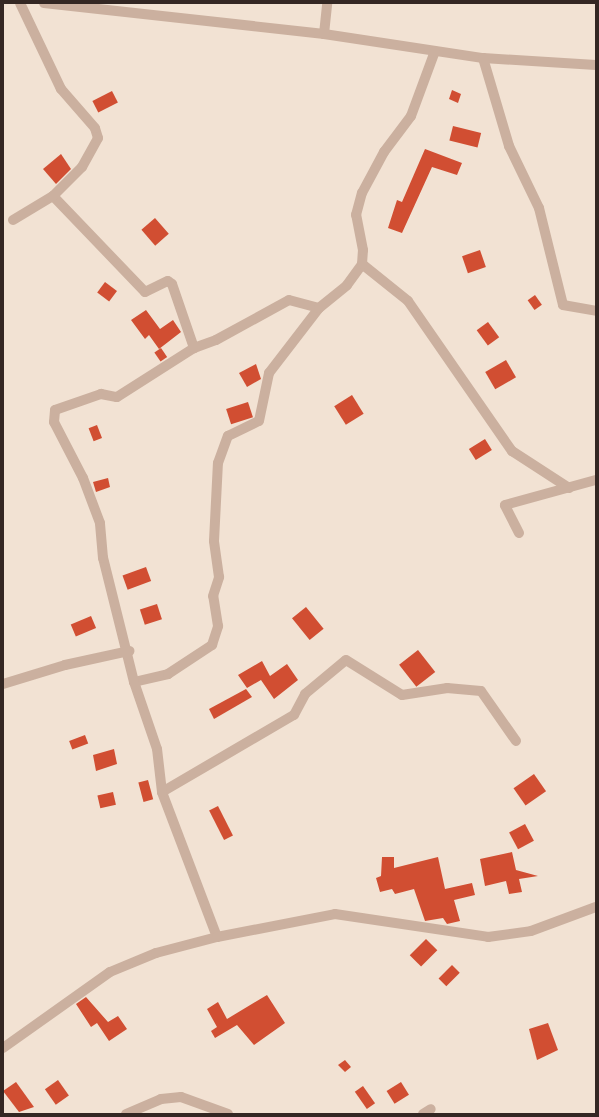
<!DOCTYPE html>
<html>
<head>
<meta charset="utf-8">
<style>
  body { margin:0 }
  #map { position:relative; width:599px; height:1117px; overflow:hidden; background:#f2e2d3; font-family:"DM Sans",sans-serif }
  div>[style] { position:absolute }
  .building>* { inset:0; background:#d14e32; transform-origin:0 0 }
  .minor>* { height:10px; margin:-5px; padding:0 5px; transform-origin:5px; border-radius:5px; background:#cbb09f }
  span { translate:-50% -50%; white-space:nowrap; text-align:center; line-height:1.15; -webkit-text-stroke:4px #faece0; paint-order:stroke }
  .frame { position:absolute; inset:0; border:4px solid #342723; pointer-events:none }
</style>
</head>
<body>
<div id="map">
  <div class="building">
    <div style="clip-path:polygon(452px 90px,461px 94px,458px 103px,449px 99px)"></div>
    <div style="left:112px;top:91px;width:13px;height:22px;rotate:63deg"></div>
    <div style="left:453px;top:126px;width:29px;height:15px;rotate:14deg"></div>
    <div style="clip-path:polygon(425px 149px,462px 163px,457px 175px,432px 167px,402px 233px,388px 228px,397px 200px,402px 202px)"></div>
    <div style="clip-path:polygon(61px 154px,71px 169px,56px 184px,43px 169px)"></div>
    <div style="left:155px;top:218px;width:21px;height:18px;rotate:49deg"></div>
    <div style="left:480px;top:250px;width:18px;height:19px;rotate:71deg"></div>
    <div style="left:105px;top:282px;width:15px;height:13px;rotate:37deg"></div>
    <div style="left:535px;top:295px;width:12px;height:9px;rotate:55deg"></div>
    <div style="clip-path:polygon(146px 310px,160px 329px,173px 320px,181px 332px,159px 349px,149px 335px,145px 339px,131px 320px)"></div>
    <div style="left:488px;top:322px;width:19px;height:14px;rotate:54deg"></div>
    <div style="left:161px;top:348px;width:11px;height:8px;rotate:56deg"></div>
    <div style="left:506px;top:360px;width:20px;height:24px;rotate:60deg"></div>
    <div style="clip-path:polygon(256px 364px,261px 379px,247px 387px,239px 373px)"></div>
    <div style="left:352px;top:395px;width:22px;height:21px;rotate:58deg"></div>
    <div style="left:248px;top:402px;width:16px;height:23px;rotate:72deg"></div>
    <div style="left:97px;top:425px;width:14px;height:9px;rotate:69deg"></div>
    <div style="left:485px;top:439px;width:13px;height:19px;rotate:58deg"></div>
    <div style="clip-path:polygon(108px 478px,110px 487px,96px 492px,93px 482px)"></div>
    <div style="left:146px;top:567px;width:15px;height:25px;rotate:70deg"></div>
    <div style="left:157px;top:604px;width:16px;height:18px;rotate:72deg"></div>
    <div style="left:306px;top:607px;width:28px;height:18px;rotate:51deg"></div>
    <div style="left:91px;top:616px;width:13px;height:22px;rotate:67deg"></div>
    <div style="left:418px;top:650px;width:28px;height:24px;rotate:52deg"></div>
    <div style="clip-path:polygon(262px 661px,270px 676px,287px 664px,298px 680px,274px 699px,261px 680px,247px 688px,238px 675px)"></div>
    <div style="clip-path:polygon(246px 689px,252px 697px,214px 719px,209px 709px)"></div>
    <div style="left:85px;top:735px;width:9px;height:17px;rotate:69deg"></div>
    <div style="clip-path:polygon(114px 749px,117px 764px,96px 771px,93px 755px)"></div>
    <div style="left:534px;top:774px;width:21px;height:25px;rotate:55deg"></div>
    <div style="left:148px;top:780px;width:20px;height:10px;rotate:75deg"></div>
    <div style="left:113px;top:792px;width:13px;height:16px;rotate:77deg"></div>
    <div style="left:218px;top:806px;width:33px;height:10px;rotate:63deg"></div>
    <div style="left:525px;top:824px;width:19px;height:18px;rotate:62deg"></div>
    <div style="clip-path:polygon(512px 852px,516px 870px,538px 876px,519px 879px,522px 892px,509px 894px,506px 881px,485px 886px,480px 859px)"></div>
    <div style="clip-path:polygon(382px 857px,394px 857px,394px 868px,438px 857px,445px 889px,472px 883px,475px 895px,454px 900px,460px 921px,447px 924px,443px 918px,425px 921px,414px 889px,395px 894px,392px 889px,380px 892px,376px 878px,381px 876px)"></div>
    <div style="left:426px;top:939px;width:16px;height:23px;rotate:45deg"></div>
    <div style="left:452px;top:965px;width:11px;height:19px;rotate:45deg"></div>
    <div style="clip-path:polygon(267px 995px,285px 1023px,254px 1045px,237px 1025px,215px 1038px,211px 1031px,217px 1027px,207px 1009px,218px 1002px,227px 1019px)"></div>
    <div style="clip-path:polygon(86px 997px,108px 1022px,118px 1016px,127px 1029px,109px 1041px,97px 1023px,91px 1027px,76px 1004px)"></div>
    <div style="clip-path:polygon(548px 1023px,558px 1050px,537px 1060px,529px 1029px)"></div>
    <div style="clip-path:polygon(345px 1060px,351px 1067px,345px 1072px,338px 1065px)"></div>
    <div style="left:58px;top:1080px;width:19px;height:16px;rotate:55deg"></div>
    <div style="clip-path:polygon(16px 1082px,34px 1107px,19px 1112px,3px 1091px)"></div>
    <div style="left:401px;top:1082px;width:15px;height:17px;rotate:58deg"></div>
    <div style="left:363px;top:1086px;width:21px;height:10px;rotate:55deg"></div>
  </div>
  <div class="minor">
    <div style="left:44px;top:3px;width:282px;rotate:6.3deg"></div>
    <div style="left:324px;top:34px;width:161px;rotate:8.6deg"></div>
    <div style="left:483px;top:58px;width:113px;rotate:3.5deg"></div>
    <div style="left:324px;top:34px;width:31px;rotate:-84deg"></div>
    <div style="left:483px;top:58px;width:92px;rotate:73.5deg"></div>
    <div style="left:509px;top:146px;width:69px;rotate:64.2deg"></div>
    <div style="left:539px;top:208px;width:100px;rotate:76.1deg"></div>
    <div style="left:563px;top:305px;width:34px;rotate:10deg"></div>
    <div style="left:53px;top:196px;width:133px;rotate:46.2deg"></div>
    <div style="left:145px;top:292px;width:25px;rotate:-26deg"></div>
    <div style="left:168px;top:281px;width:5px;rotate:37deg"></div>
    <div style="left:172px;top:284px;width:68px;rotate:71deg"></div>
    <div style="left:13px;top:220px;width:47px;rotate:-31deg"></div>
    <div style="left:53px;top:196px;width:41px;rotate:-45deg"></div>
    <div style="left:82px;top:167px;width:33px;rotate:-61deg"></div>
    <div style="left:98px;top:138px;width:10px;rotate:-107deg"></div>
    <div style="left:95px;top:128px;width:52px;rotate:-131.1deg"></div>
    <div style="left:61px;top:89px;width:95px;rotate:-115.5deg"></div>
    <div style="left:362px;top:264px;width:59px;rotate:38.8deg"></div>
    <div style="left:408px;top:301px;width:183px;rotate:55.3deg"></div>
    <div style="left:512px;top:451px;width:68px;rotate:33deg"></div>
    <div style="left:519px;top:533px;width:31px;rotate:-117deg"></div>
    <div style="left:505px;top:505px;width:94px;rotate:-15.4deg"></div>
    <div style="left:134px;top:682px;width:35px;rotate:-13deg"></div>
    <div style="left:168px;top:674px;width:53px;rotate:-33.4deg"></div>
    <div style="left:212px;top:645px;width:20px;rotate:-72deg"></div>
    <div style="left:218px;top:626px;width:30px;rotate:-99deg"></div>
    <div style="left:213px;top:596px;width:20px;rotate:-72deg"></div>
    <div style="left:219px;top:577px;width:36px;rotate:-98deg"></div>
    <div style="left:214px;top:541px;width:78px;rotate:-87.1deg"></div>
    <div style="left:218px;top:463px;width:29px;rotate:-70deg"></div>
    <div style="left:228px;top:436px;width:34px;rotate:-26deg"></div>
    <div style="left:259px;top:421px;width:49px;rotate:-78.2deg"></div>
    <div style="left:269px;top:373px;width:82px;rotate:-52.4deg"></div>
    <div style="left:3px;top:684px;width:65px;rotate:-17deg"></div>
    <div style="left:65px;top:665px;width:66px;rotate:-12.3deg"></div>
    <div style="left:162px;top:792px;width:153px;rotate:-30.3deg"></div>
    <div style="left:294px;top:715px;width:24px;rotate:-62deg"></div>
    <div style="left:305px;top:694px;width:53px;rotate:-39.7deg"></div>
    <div style="left:346px;top:660px;width:66px;rotate:32deg"></div>
    <div style="left:402px;top:695px;width:46px;rotate:-8.8deg"></div>
    <div style="left:447px;top:688px;width:34px;rotate:5deg"></div>
    <div style="left:481px;top:691px;width:61px;rotate:55deg"></div>
    <div style="left:217px;top:937px;width:155px;rotate:-110.8deg"></div>
    <div style="left:162px;top:792px;width:43px;rotate:-96.6deg"></div>
    <div style="left:157px;top:749px;width:71px;rotate:-108.9deg"></div>
    <div style="left:134px;top:682px;width:128px;rotate:-104deg"></div>
    <div style="left:103px;top:558px;width:35px;rotate:-95deg"></div>
    <div style="left:100px;top:523px;width:48px;rotate:-110.7deg"></div>
    <div style="left:83px;top:478px;width:63px;rotate:-117.4deg"></div>
    <div style="left:54px;top:422px;width:12px;rotate:-85deg"></div>
    <div style="left:55px;top:410px;width:49px;rotate:-19.2deg"></div>
    <div style="left:101px;top:394px;width:16px;rotate:11deg"></div>
    <div style="left:117px;top:397px;width:91px;rotate:-32.5deg"></div>
    <div style="left:194px;top:348px;width:23px;rotate:-20deg"></div>
    <div style="left:216px;top:340px;width:83px;rotate:-28.7deg"></div>
    <div style="left:289px;top:300px;width:31px;rotate:15deg"></div>
    <div style="left:319px;top:308px;width:36px;rotate:-39deg"></div>
    <div style="left:347px;top:285px;width:26px;rotate:-54deg"></div>
    <div style="left:362px;top:264px;width:14px;rotate:-86deg"></div>
    <div style="left:363px;top:250px;width:36px;rotate:-101deg"></div>
    <div style="left:356px;top:215px;width:23px;rotate:-75deg"></div>
    <div style="left:362px;top:193px;width:47px;rotate:-61.8deg"></div>
    <div style="left:384px;top:152px;width:45px;rotate:-53.1deg"></div>
    <div style="left:411px;top:116px;width:69px;rotate:-69.7deg"></div>
    <div style="left:3px;top:1048px;width:131px;rotate:-35.4deg"></div>
    <div style="left:110px;top:972px;width:50px;rotate:-22.4deg"></div>
    <div style="left:156px;top:953px;width:63px;rotate:-14.7deg"></div>
    <div style="left:217px;top:937px;width:120px;rotate:-11deg"></div>
    <div style="left:335px;top:914px;width:155px;rotate:8.5deg"></div>
    <div style="left:488px;top:937px;width:43px;rotate:-7.9deg"></div>
    <div style="left:531px;top:931px;width:69px;rotate:-20.3deg"></div>
    <div style="left:126px;top:1114px;width:38px;rotate:-23deg"></div>
    <div style="left:161px;top:1099px;width:20px;rotate:-6deg"></div>
    <div style="left:181px;top:1097px;width:50px;rotate:19.9deg"></div>
    <div style="left:423px;top:1114px;width:9px;rotate:-32deg"></div>
  </div>
  <div class="frame"></div>
</div>
</body>
</html>
